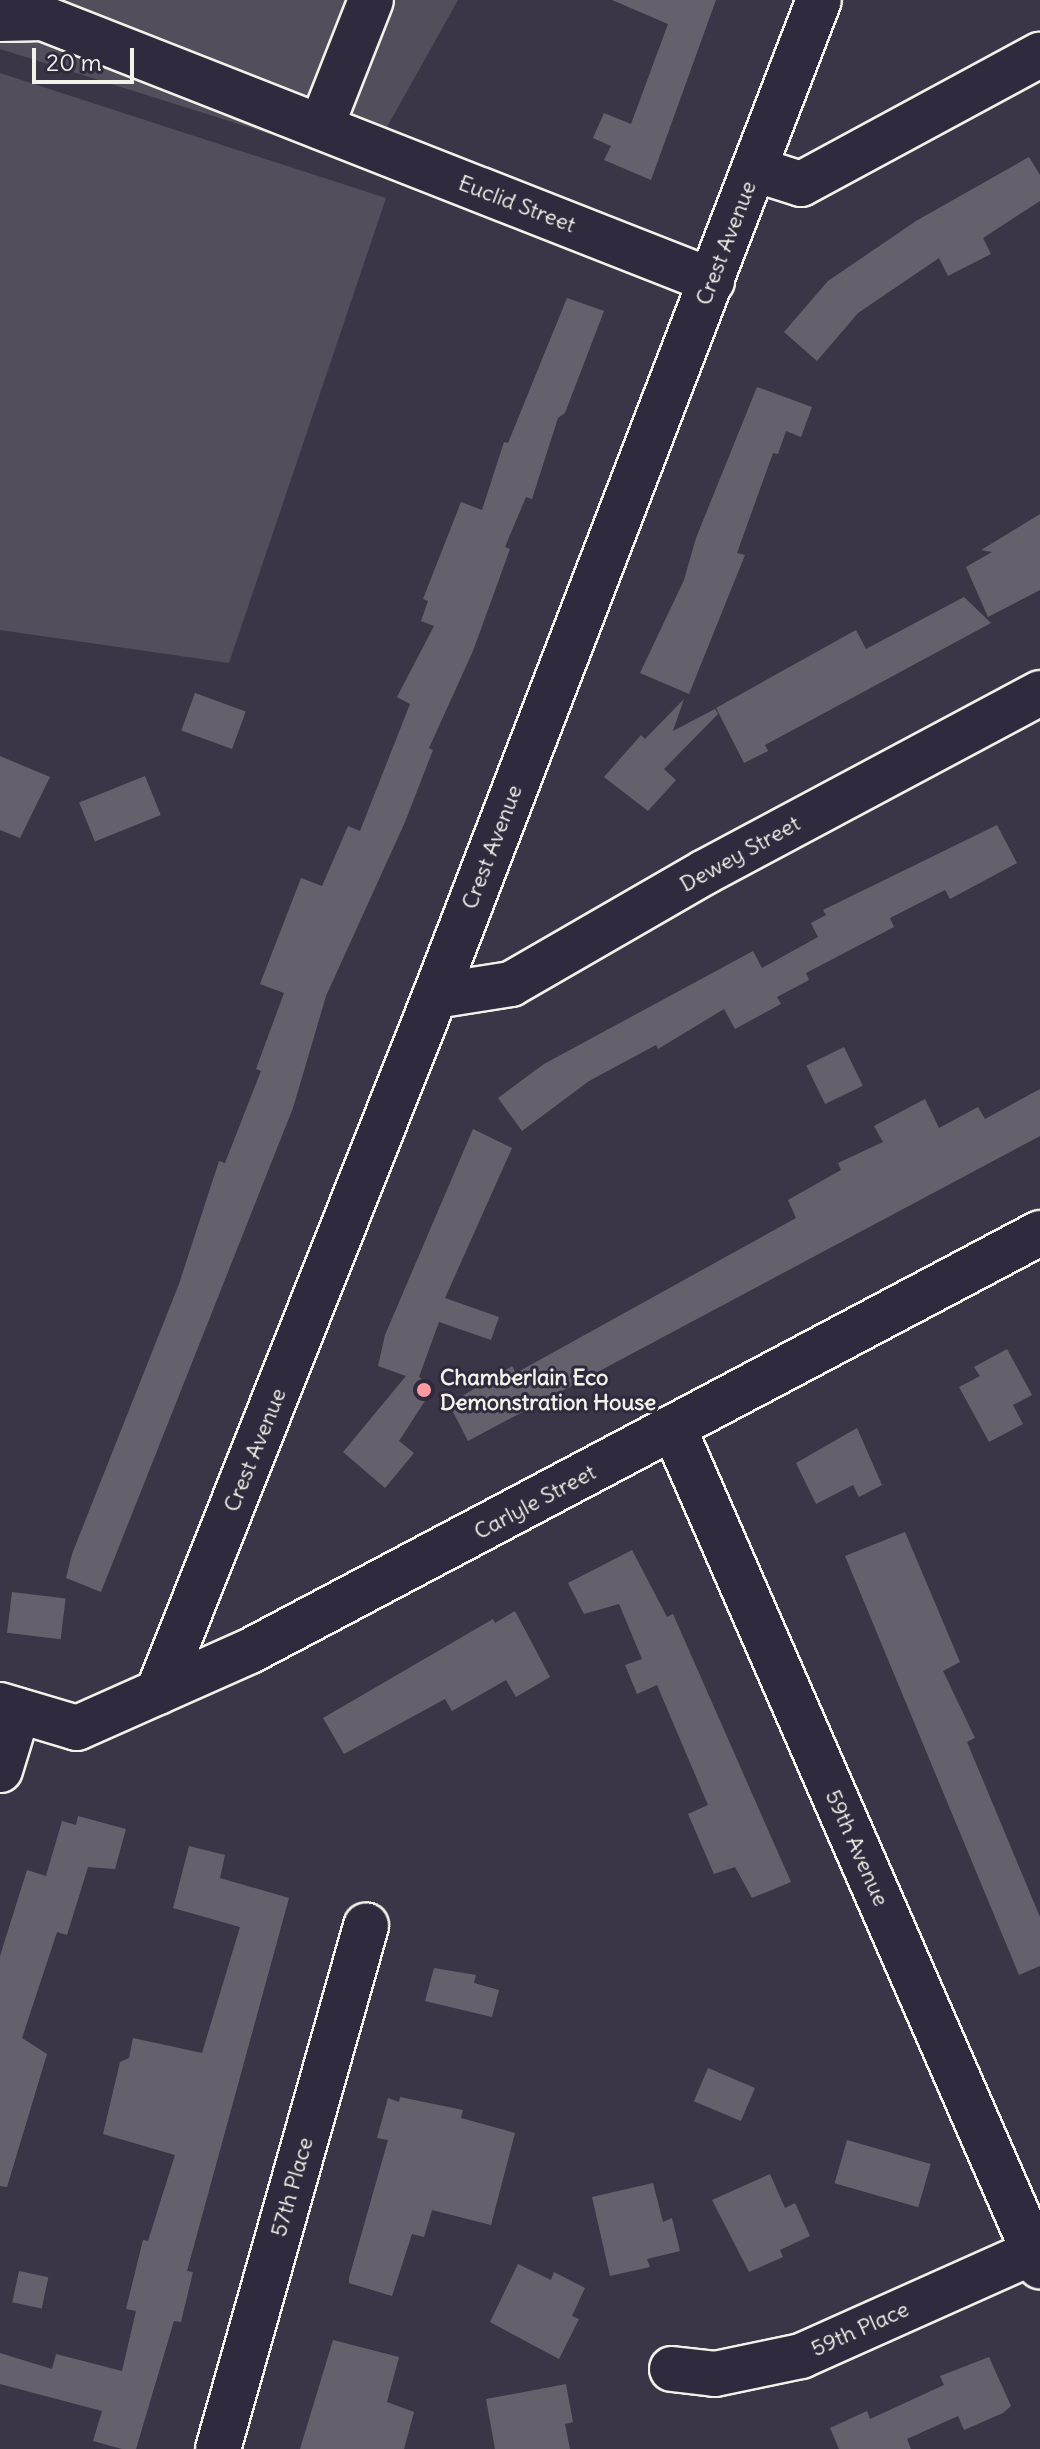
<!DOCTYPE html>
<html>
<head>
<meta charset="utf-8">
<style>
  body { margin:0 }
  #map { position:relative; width:1040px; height:2449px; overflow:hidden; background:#3b3647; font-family:Delius,sans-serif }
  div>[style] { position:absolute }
  .green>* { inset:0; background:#534e5c }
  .building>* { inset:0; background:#65616c; transform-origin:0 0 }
  .roads { filter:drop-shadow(2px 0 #f4f1e8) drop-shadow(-2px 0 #f4f1e8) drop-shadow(0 2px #f4f1e8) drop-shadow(0 -2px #f4f1e8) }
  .minor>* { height:44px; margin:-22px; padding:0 22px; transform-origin:22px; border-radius:22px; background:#2f2a3d }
  .dots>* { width:22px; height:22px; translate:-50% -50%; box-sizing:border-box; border:4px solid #2f2a3d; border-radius:50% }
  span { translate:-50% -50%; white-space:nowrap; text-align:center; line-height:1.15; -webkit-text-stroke:6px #2f2a3d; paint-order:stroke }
  .street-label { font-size:22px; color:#f4f1e8 }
  .poi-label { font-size:22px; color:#f4f1e8; font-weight:700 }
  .left { translate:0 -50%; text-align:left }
  .scale { position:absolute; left:32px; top:48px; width:102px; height:36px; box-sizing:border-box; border:4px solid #f4f1e8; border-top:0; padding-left:10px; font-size:24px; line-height:28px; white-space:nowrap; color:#f4f1e8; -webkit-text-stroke:6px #2f2a3d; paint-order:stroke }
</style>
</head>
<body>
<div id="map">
  <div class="green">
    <div style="clip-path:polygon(0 0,458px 0,387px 127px,297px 92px,270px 134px,0 49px)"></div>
    <div style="clip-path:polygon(0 73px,386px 198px,229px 663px,0 630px)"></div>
  </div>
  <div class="building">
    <div style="clip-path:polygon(612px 0,716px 0,651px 180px,604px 160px,611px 146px,593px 138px,604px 113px,631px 124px,668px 24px)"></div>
    <div style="clip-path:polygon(1029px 157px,1040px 175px,1040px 201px,983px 238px,991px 254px,948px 276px,939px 258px,858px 313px,817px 361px,784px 332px,828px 281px,916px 221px)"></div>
    <div style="clip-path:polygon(567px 298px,604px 311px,565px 413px,558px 418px,532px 499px,526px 497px,505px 547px,510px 549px,473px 651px,429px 748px,433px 750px,405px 822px,326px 996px,293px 1108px,101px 1592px,66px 1578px,72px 1554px,179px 1284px,219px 1161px,225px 1163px,261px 1071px,256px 1069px,284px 993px,260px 984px,301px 878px,322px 886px,348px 826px,360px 831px,410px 704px,397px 697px,434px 626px,421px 621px,428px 601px,423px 599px,461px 502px,482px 510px,504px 442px,508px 443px)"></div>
    <div style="clip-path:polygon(757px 387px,812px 407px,801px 437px,786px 431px,778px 454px,773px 453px,737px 553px,745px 555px,689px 694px,640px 673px,684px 580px,696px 538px)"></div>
    <div style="clip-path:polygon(1040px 514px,1040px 590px,988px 617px,966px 567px,992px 552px,981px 550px)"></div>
    <div style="clip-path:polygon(964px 597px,991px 623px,765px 745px,768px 751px,744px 763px,716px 708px,856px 630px,866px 649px)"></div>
    <div style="left:195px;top:693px;width:54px;height:40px;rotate:20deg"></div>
    <div style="clip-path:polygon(684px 699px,673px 731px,715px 709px,718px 714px,664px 769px,676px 780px,648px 811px,604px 777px,641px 735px,645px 739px)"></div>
    <div style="clip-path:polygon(0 756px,50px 777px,20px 838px,0 830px)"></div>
    <div style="left:145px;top:776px;width:42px;height:71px;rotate:68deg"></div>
    <div style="clip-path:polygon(997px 825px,1017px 863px,950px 899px,945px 890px,890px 918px,894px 927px,806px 973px,809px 980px,777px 997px,781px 1004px,735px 1029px,724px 1009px,658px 1049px,656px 1045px,589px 1081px,522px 1131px,498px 1098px,544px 1064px,753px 951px,762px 968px,818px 937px,811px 923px,826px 915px,823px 910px)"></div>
    <div style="left:844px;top:1047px;width:43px;height:42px;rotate:64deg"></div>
    <div style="clip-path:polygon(1040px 1089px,1040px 1136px,468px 1441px,449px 1404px,512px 1366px,516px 1373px,796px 1218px,788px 1200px,841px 1170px,838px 1163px,883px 1142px,874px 1126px,925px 1099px,939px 1128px,978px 1107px,985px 1119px)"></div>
    <div style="clip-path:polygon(473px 1129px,512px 1148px,445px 1298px,499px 1317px,491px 1340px,439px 1322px,419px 1377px,434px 1387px,399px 1441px,414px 1453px,385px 1488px,343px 1452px,406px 1376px,378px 1366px,385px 1335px)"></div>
    <div style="clip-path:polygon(1007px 1349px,1032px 1395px,1013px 1405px,1023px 1424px,989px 1442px,959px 1387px,980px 1376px,974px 1367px)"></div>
    <div style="clip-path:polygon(857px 1428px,882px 1485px,859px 1497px,853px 1485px,816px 1504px,796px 1463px)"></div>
    <div style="clip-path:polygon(905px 1532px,960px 1662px,943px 1671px,975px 1738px,967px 1742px,1040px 1917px,1040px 1966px,1019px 1975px,845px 1556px)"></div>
    <div style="clip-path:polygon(632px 1550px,667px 1617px,673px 1614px,791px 1882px,752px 1898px,735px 1867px,714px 1874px,688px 1814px,708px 1805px,657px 1685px,637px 1694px,625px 1665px,642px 1659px,619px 1604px,584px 1614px,568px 1583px)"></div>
    <div style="left:12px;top:1592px;width:54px;height:41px;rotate:7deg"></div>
    <div style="clip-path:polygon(515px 1611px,550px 1677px,516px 1697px,506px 1680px,452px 1711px,445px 1699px,344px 1754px,323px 1718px,493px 1619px,495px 1623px)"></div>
    <div style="clip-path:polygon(78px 1816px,126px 1829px,115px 1869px,88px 1867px,67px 1935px,57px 1932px,22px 2038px,47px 2054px,7px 2187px,0 2186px,0 1956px,27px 1870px,46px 1876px,62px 1821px,76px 1825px)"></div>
    <div style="clip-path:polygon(189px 1846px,225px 1855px,220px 1878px,289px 1898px,187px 2271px,193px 2272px,181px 2322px,174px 2321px,136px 2449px,122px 2449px,93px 2441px,102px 2411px,0 2384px,0 2353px,52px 2369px,56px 2354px,122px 2371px,136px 2311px,126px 2309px,143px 2240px,148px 2241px,175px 2155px,103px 2134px,120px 2062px,129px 2058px,133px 2038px,202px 2053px,240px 1927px,173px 1908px)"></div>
    <div style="clip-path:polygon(434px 1968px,476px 1975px,474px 1983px,499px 1990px,492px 2017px,425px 2001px)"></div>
    <div style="left:708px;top:2068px;width:51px;height:36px;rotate:23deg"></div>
    <div style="clip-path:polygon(400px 2097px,463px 2110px,461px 2118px,515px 2133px,491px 2225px,432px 2210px,424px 2237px,412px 2234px,392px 2296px,349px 2283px,349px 2278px,388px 2140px,377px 2138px,388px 2098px,399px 2102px)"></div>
    <div style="left:847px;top:2140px;width:87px;height:45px;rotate:16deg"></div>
    <div style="clip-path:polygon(770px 2174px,785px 2208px,795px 2203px,810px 2236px,780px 2250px,783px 2257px,749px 2272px,712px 2200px)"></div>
    <div style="clip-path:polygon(653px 2183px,663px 2222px,672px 2218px,680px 2251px,647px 2259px,650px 2267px,610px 2276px,592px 2197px)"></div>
    <div style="clip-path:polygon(518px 2264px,551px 2280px,554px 2272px,585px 2288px,572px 2316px,579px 2319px,559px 2359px,490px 2322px)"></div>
    <div style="left:19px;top:2271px;width:30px;height:32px;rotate:12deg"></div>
    <div style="clip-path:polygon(333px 2340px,399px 2357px,387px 2402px,414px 2412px,404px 2449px,300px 2449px)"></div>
    <div style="clip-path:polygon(989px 2357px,1011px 2406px,1003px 2413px,964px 2430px,958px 2416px,907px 2439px,911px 2449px,839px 2449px,830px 2428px,867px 2411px,870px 2419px,944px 2385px,940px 2376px)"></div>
    <div style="clip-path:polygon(566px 2384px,573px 2422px,565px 2424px,570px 2449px,495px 2449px,486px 2399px)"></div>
  </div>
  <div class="roads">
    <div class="minor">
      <div style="left:0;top:19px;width:43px;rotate:-1.3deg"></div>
      <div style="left:43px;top:18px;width:719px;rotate:21.46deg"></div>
      <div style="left:321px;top:127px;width:136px;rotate:-68.5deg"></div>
      <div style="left:754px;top:169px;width:49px;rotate:17.7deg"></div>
      <div style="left:801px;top:184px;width:272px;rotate:-28.4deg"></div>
      <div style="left:435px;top:996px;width:77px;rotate:-9deg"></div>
      <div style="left:511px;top:984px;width:224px;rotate:-30deg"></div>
      <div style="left:705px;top:872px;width:380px;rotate:-28.1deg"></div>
      <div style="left:674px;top:1429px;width:914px;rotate:66.38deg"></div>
      <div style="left:158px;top:1692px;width:749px;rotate:-68.3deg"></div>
      <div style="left:435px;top:996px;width:1067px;rotate:-68.92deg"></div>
      <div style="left:0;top:1705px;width:80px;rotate:16.6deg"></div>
      <div style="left:77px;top:1728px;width:189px;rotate:-24deg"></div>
      <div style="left:250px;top:1651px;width:894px;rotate:-27.88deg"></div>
      <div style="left:0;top:1770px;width:62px;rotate:-73deg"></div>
      <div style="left:672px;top:2369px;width:43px;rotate:6.6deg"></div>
      <div style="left:715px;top:2374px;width:88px;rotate:-11.8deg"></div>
      <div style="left:801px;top:2356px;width:262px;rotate:-24.1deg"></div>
      <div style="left:218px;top:2449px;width:544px;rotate:-74.2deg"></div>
    </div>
  </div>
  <div class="dots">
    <div style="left:424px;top:1390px;background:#ff9aa2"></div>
  </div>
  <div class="street-label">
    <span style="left:517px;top:204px;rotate:21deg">Euclid Street</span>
    <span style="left:726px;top:243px;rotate:-69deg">Crest Avenue</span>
    <span style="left:492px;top:847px;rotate:-69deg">Crest Avenue</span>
    <span style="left:740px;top:854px;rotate:-29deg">Dewey Street</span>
    <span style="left:255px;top:1450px;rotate:-68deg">Crest Avenue</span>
    <span style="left:535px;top:1502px;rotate:-28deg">Carlyle Street</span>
    <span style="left:857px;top:1848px;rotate:66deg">59th Avenue</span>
    <span style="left:292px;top:2187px;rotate:-74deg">57th Place</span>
    <span style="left:860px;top:2329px;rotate:-24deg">59th Place</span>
  </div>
  <div class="poi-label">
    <span class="left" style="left:440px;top:1390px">Chamberlain Eco<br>Demonstration House</span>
  </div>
  <div class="scale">20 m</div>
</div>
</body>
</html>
